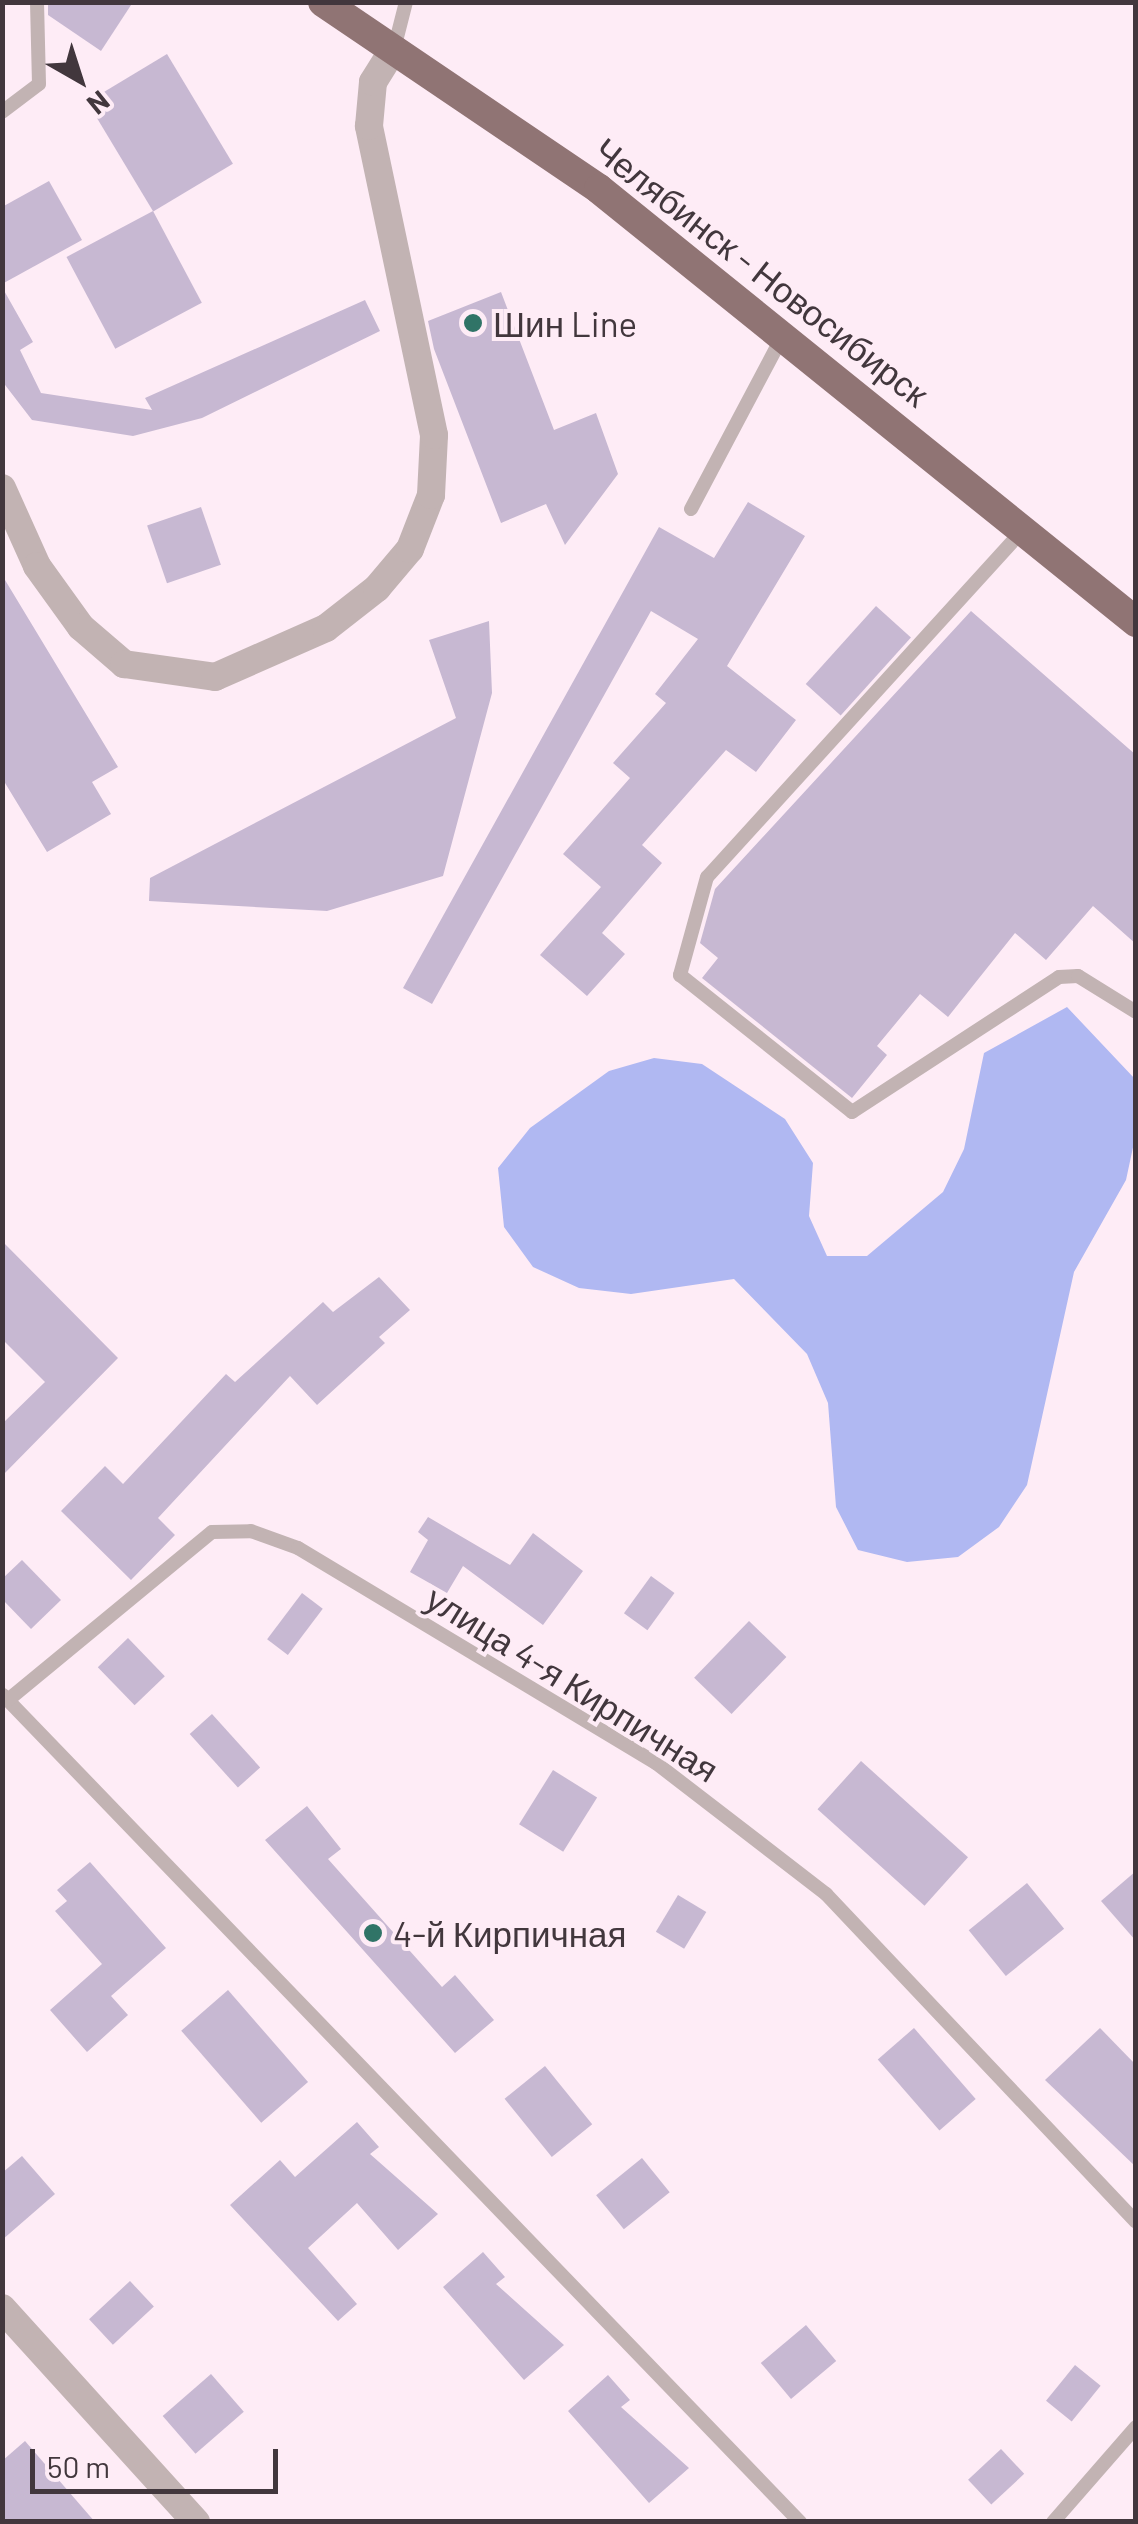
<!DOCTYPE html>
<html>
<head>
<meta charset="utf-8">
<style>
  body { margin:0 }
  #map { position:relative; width:1138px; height:2524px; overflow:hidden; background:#feecf6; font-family:Barlow,sans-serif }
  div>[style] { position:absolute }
  .water>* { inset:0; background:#b0b8f2 }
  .building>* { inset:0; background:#c7b8d2; transform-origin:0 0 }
  .service>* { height:14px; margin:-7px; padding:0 7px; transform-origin:7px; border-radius:7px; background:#c2b3b3 }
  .minor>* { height:28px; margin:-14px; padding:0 14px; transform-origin:14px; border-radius:14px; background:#c2b3b3 }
  .trunk>* { height:30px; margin:-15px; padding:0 15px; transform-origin:15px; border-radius:15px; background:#907474 }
  .dots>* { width:28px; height:28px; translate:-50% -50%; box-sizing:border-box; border:5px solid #feecf6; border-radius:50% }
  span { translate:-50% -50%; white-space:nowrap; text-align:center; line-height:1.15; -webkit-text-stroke:8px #feecf6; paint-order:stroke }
  .street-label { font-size:35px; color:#42373d }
  .poi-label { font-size:35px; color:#42373d }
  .left { translate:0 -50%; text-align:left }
  .frame { position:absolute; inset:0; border:5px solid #42373d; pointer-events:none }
  .north { position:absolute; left:30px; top:30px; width:100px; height:100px; -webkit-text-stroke:8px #feecf6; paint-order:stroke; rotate:141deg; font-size:28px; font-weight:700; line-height:40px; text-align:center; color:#42373d }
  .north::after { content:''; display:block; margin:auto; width:35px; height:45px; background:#42373d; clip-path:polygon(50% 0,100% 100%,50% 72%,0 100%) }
  .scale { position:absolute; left:30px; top:2449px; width:248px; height:45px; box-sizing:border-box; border:5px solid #42373d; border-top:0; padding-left:12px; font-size:30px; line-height:35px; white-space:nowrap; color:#42373d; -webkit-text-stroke:8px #feecf6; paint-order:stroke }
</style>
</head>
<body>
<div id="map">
  <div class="water">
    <div style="clip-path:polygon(1067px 1007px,1135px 1079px,1135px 1138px,1126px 1180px,1074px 1272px,1027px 1485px,999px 1527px,958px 1557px,907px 1562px,858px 1550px,836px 1507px,828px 1403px,807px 1354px,734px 1279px,631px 1294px,579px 1288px,533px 1267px,504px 1227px,498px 1168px,530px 1128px,609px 1071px,654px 1058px,702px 1064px,785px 1119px,813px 1163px,809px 1216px,827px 1256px,867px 1256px,943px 1192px,964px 1149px,984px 1053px)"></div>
  </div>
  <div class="building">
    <div style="clip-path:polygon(48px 2px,133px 2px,101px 51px,48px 15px)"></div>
    <div style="left:167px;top:54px;width:128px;height:93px;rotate:59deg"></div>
    <div style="clip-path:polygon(49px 181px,82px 240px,2px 284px,2px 207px)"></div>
    <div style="left:153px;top:211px;width:104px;height:98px;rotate:62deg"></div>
    <div style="clip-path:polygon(2px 287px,33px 342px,20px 350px,41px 393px,152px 410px,145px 398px,365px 300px,380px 331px,202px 418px,133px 436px,32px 420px,2px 381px)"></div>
    <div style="clip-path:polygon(501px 292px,554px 430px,596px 413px,618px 474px,565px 545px,546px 504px,501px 523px,434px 349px,428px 321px)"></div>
    <div style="clip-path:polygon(748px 502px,805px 536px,727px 666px,796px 720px,756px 772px,726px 750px,642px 845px,662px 863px,602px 933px,625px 954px,587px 996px,540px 955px,601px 887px,563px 854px,630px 778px,613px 763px,666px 703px,655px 694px,698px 639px,651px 611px,432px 1004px,403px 988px,659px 527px,714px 558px)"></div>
    <div style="left:201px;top:507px;width:61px;height:57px;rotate:71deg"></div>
    <div style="clip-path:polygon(2px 575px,118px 767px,92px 782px,111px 814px,47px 852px,2px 778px)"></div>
    <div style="left:876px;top:606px;width:47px;height:105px;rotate:42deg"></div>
    <div style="clip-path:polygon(971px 611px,1136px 755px,1136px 944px,1093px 906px,1046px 960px,1015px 933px,948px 1017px,920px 994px,877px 1046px,887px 1055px,852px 1098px,702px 978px,718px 958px,700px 943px,715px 889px)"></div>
    <div style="clip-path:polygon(489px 621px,492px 693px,443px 876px,327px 911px,149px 901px,150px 878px,456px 718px,429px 640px)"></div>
    <div style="clip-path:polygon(2px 1241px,118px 1358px,2px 1476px,2px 1424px,45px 1382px,2px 1339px)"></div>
    <div style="clip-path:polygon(379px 1277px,410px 1310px,379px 1337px,385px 1343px,317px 1405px,290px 1376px,158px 1518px,175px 1535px,131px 1580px,61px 1511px,105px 1466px,123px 1484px,226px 1374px,235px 1382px,323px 1302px,333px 1312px)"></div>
    <div style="clip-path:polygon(428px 1517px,510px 1565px,533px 1533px,583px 1571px,543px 1625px,463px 1566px,447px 1593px,410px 1572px,428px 1540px,418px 1532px)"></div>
    <div style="clip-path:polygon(22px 1560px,61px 1600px,31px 1629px,2px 1599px,2px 1579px)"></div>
    <div style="left:651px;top:1576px;width:29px;height:46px;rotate:36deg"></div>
    <div style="left:302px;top:1593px;width:26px;height:58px;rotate:37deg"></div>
    <div style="left:749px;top:1621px;width:52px;height:79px;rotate:44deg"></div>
    <div style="left:128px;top:1638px;width:53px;height:42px;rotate:46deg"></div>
    <div style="left:212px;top:1714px;width:72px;height:30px;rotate:48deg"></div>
    <div style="left:861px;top:1761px;width:144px;height:65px;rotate:42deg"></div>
    <div style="left:553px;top:1770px;width:52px;height:64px;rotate:32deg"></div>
    <div style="clip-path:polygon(307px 1806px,341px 1849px,328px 1859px,442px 1987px,455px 1975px,494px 2020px,455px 2053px,265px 1840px)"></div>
    <div style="clip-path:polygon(90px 1862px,166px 1948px,111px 1996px,128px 2015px,87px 2052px,50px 2010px,102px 1964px,55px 1911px,67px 1901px,57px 1890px)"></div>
    <div style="clip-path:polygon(1136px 1871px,1136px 1941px,1101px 1901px)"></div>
    <div style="left:1027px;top:1883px;width:59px;height:75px;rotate:51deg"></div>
    <div style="left:678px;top:1895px;width:33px;height:43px;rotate:31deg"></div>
    <div style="left:228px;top:1990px;width:122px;height:62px;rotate:49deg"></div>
    <div style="left:914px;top:2028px;width:94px;height:48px;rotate:49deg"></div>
    <div style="clip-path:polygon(1100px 2028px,1136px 2065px,1136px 2167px,1045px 2080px)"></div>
    <div style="left:545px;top:2066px;width:75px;height:52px;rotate:51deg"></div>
    <div style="clip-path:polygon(357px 2122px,379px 2147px,370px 2154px,438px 2214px,398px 2250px,357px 2203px,308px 2248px,357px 2304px,338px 2321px,230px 2205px,280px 2160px,295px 2177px)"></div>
    <div style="clip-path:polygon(22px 2156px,55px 2194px,2px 2240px,2px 2173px)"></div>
    <div style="left:642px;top:2158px;width:44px;height:59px;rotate:51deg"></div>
    <div style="clip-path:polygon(483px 2252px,505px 2277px,496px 2284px,564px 2345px,524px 2380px,443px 2287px)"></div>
    <div style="left:130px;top:2281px;width:35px;height:56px;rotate:47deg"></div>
    <div style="left:806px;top:2325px;width:47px;height:59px;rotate:50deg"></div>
    <div style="left:1075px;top:2365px;width:33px;height:46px;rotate:39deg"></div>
    <div style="left:211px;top:2374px;width:50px;height:64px;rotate:49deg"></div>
    <div style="clip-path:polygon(608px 2375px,630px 2400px,621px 2407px,689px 2468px,649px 2503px,568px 2411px)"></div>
    <div style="clip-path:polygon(25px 2441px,95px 2522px,2px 2522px,2px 2461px)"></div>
    <div style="left:1001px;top:2449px;width:34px;height:45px;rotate:47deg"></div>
  </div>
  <div class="service">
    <div style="left:394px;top:49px;width:49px;rotate:-75.7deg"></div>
    <div style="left:2px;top:112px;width:46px;rotate:-37.1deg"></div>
    <div style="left:39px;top:84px;width:82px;rotate:-91.4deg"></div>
    <div style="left:691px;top:509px;width:197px;rotate:-62.1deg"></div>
    <div style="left:1023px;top:530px;width:469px;rotate:132.3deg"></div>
    <div style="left:707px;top:877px;width:102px;rotate:105.4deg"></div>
    <div style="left:680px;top:975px;width:220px;rotate:38.5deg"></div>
    <div style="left:852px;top:1112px;width:247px;rotate:-33.1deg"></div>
    <div style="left:1059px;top:977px;width:19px;rotate:-3deg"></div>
    <div style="left:1078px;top:976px;width:68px;rotate:31.8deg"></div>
    <div style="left:3px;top:1695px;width:1149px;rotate:46.06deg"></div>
    <div style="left:8px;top:1700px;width:264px;rotate:-39.5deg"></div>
    <div style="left:212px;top:1532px;width:39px;rotate:-1deg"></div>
    <div style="left:251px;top:1531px;width:50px;rotate:19.9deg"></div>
    <div style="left:298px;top:1548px;width:418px;rotate:31deg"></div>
    <div style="left:656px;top:1763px;width:215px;rotate:37.6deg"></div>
    <div style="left:826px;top:1894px;width:451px;rotate:46.6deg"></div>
    <div style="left:1053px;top:2522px;width:126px;rotate:-48.9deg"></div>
  </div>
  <div class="minor">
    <div style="left:2px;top:488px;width:85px;rotate:65.8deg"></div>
    <div style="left:37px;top:566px;width:75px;rotate:54.2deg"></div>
    <div style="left:81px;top:627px;width:57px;rotate:40.7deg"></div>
    <div style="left:124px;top:664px;width:92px;rotate:8.1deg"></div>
    <div style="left:215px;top:677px;width:121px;rotate:-23.8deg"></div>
    <div style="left:326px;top:628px;width:65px;rotate:-38.1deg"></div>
    <div style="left:377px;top:588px;width:51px;rotate:-49.8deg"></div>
    <div style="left:410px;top:549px;width:58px;rotate:-68.7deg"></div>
    <div style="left:431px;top:495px;width:60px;rotate:-87.1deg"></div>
    <div style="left:434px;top:435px;width:316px;rotate:-101.9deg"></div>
    <div style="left:369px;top:126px;width:44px;rotate:-84.8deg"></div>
    <div style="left:373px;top:82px;width:39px;rotate:-58deg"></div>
    <div style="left:2px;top:2308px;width:289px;rotate:47.8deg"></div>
  </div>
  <div class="trunk">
    <div style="left:323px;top:2px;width:333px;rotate:34.1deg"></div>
    <div style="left:599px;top:189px;width:690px;rotate:38.88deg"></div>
  </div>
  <div class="dots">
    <div style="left:473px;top:323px;background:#307467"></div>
    <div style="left:373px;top:1933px;background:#307467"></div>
  </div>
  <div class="street-label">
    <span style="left:762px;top:271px;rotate:38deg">Челябинск - Новосибирск</span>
    <span style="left:573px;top:1683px;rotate:32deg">улица 4-я Кирпичная</span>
  </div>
  <div class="poi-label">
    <span class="left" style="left:493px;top:323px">Шин Line</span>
    <span class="left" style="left:393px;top:1933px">4-й Кирпичная</span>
  </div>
  <div class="frame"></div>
  <div class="north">N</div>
  <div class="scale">50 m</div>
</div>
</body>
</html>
